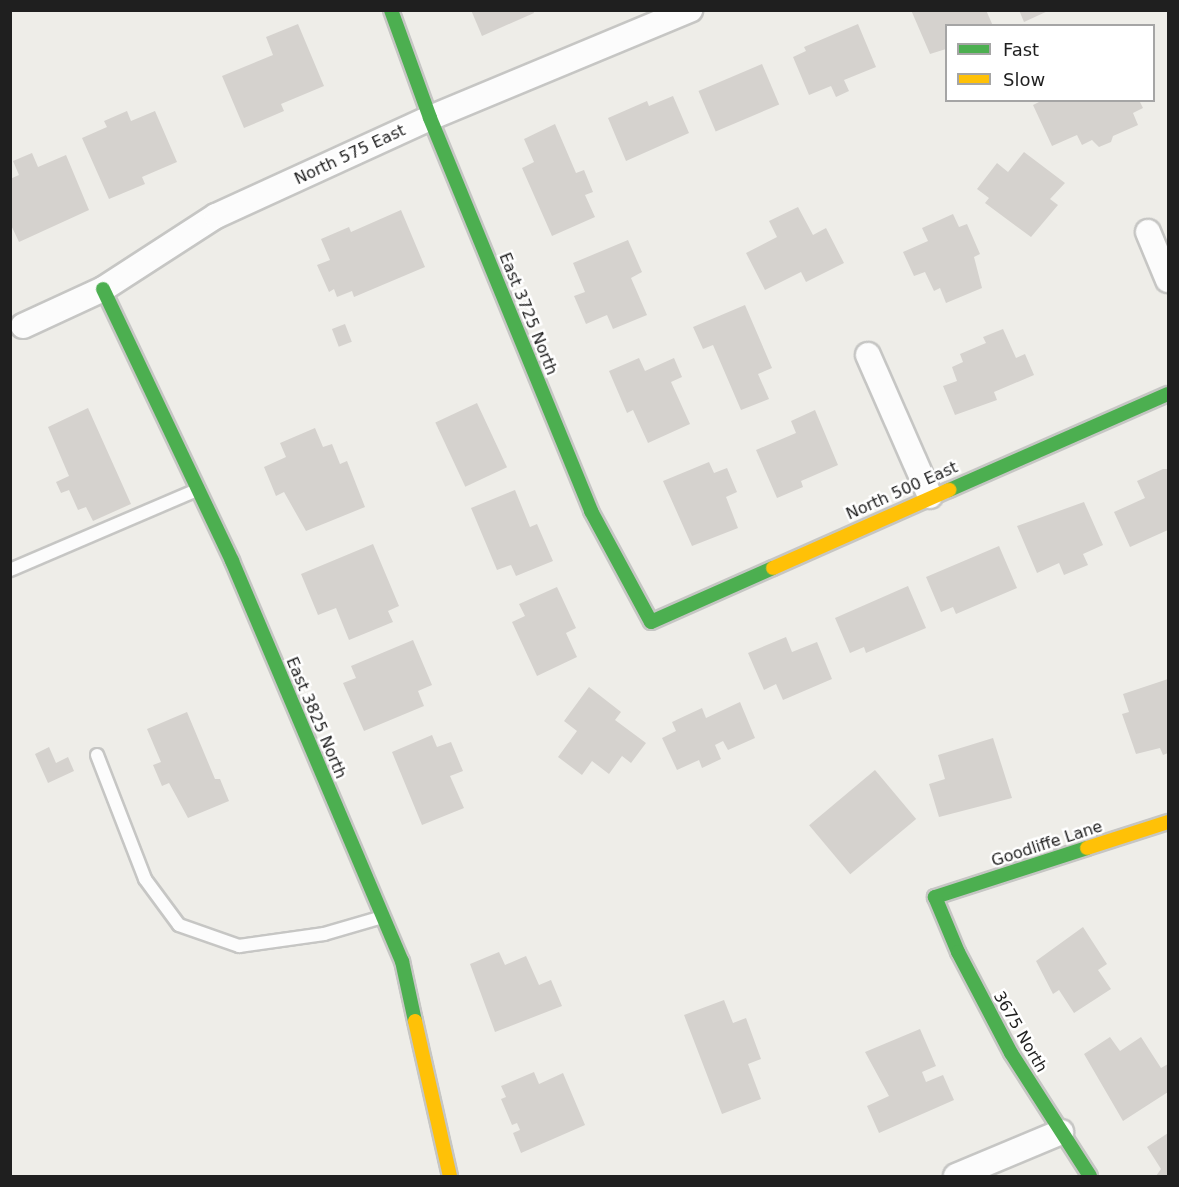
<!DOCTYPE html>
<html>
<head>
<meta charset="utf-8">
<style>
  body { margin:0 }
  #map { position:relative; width:1179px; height:1187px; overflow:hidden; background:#eeede8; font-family:"DejaVu Sans",sans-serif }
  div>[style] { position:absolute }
  .building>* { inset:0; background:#d5d2ce; transform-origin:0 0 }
  .roads { filter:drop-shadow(2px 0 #c6c6c4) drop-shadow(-2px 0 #c6c6c4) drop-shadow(0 2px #c6c6c4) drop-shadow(0 -2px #c6c6c4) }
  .lane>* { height:12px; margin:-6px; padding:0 6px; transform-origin:6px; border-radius:6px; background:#fcfcfc }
  .street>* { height:24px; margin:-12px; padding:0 12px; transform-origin:12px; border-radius:12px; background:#fcfcfc }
  .fast>* { height:14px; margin:-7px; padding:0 7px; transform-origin:7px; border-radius:7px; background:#4caf50 }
  .slow>* { height:14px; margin:-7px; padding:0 7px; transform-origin:7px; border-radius:7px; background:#ffc107 }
  span { translate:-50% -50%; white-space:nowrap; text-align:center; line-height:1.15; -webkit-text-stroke:5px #fff; paint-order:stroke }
  .street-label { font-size:16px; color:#1f1f1f }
  .frame { position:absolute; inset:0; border:12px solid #1f1f1f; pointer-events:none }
  .legend { position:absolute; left:945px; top:24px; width:210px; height:78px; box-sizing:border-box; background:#fff; border:2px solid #a5a5a5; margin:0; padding:8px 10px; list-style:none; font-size:18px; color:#1f1f1f }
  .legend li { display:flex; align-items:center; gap:12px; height:30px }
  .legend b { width:30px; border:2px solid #a5a5a5 }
</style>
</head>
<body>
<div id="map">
  <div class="building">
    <div style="clip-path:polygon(471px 10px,533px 10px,534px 13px,482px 36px)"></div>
    <div style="clip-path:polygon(911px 10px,986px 10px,993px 26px,946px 26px,946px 49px,930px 54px)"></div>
    <div style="clip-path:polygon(1019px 10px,1050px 10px,1024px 22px)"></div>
    <div style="clip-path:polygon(298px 24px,324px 86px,281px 104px,284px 111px,244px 128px,222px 76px,273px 55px,266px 37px)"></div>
    <div style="clip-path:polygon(858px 24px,876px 67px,844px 80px,849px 91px,836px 97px,831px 86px,809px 95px,793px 57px,806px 51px,804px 47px)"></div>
    <div style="left:762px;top:64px;width:44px;height:69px;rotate:67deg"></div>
    <div style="clip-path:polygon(673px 96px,689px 133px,626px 161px,608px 118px,647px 101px,649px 106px)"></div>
    <div style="clip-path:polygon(1043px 100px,1139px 100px,1143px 108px,1133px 113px,1138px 125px,1113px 136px,1111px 142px,1099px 147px,1092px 140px,1082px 145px,1077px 135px,1052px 146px,1033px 105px)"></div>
    <div style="clip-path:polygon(127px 111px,131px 121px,155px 111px,177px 162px,142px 177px,145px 184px,109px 199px,82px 138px,107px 127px,104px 121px)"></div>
    <div style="clip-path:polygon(555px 124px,576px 173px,584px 170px,593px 192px,585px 195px,595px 217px,552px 236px,522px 168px,534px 162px,524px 139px)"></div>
    <div style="clip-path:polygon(1024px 152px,1065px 183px,1050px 199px,1058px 205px,1031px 237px,985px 203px,989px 198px,977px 189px,997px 163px,1008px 172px)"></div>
    <div style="clip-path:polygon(32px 153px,38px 167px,66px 155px,89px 210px,19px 242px,10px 223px,10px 179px,19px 175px,13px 161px)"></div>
    <div style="clip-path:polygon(798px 207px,813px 235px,826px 228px,844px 263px,806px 282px,801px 272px,765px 290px,746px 253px,777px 237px,769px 221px)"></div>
    <div style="clip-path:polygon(401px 210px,425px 267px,354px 297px,352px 291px,337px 297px,334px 289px,329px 292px,317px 265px,330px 260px,321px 239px,349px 227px,351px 232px)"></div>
    <div style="clip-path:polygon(953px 214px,959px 227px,967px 224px,980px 254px,974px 257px,982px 288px,946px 303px,940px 288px,934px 291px,925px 272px,914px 276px,903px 252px,928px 241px,922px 228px)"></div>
    <div style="clip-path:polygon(628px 240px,642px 272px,631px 278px,647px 315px,613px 329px,607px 315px,586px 324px,574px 296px,585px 292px,573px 263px)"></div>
    <div style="clip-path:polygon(745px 305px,772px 368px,758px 374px,769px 399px,741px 410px,713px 345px,703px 349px,693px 327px)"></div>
    <div style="left:345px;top:324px;width:19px;height:14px;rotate:69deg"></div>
    <div style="clip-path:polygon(1003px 329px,1016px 358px,1025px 354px,1034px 375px,994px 392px,997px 400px,955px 415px,943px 386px,957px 381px,952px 367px,963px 362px,960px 354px,986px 343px,983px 337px)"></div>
    <div style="clip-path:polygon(639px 358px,645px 371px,674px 358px,682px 377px,671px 382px,690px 424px,648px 443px,633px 410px,627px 413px,609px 371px)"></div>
    <div style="left:477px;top:403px;width:71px;height:46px;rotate:65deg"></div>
    <div style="clip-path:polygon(88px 408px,131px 504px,93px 521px,86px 507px,78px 510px,69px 490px,61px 493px,56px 482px,69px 476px,48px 427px)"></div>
    <div style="clip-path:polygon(815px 410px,838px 465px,801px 481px,803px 487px,777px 498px,756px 450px,796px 433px,791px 421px)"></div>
    <div style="clip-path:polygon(315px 428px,323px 447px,332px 444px,340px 464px,347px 461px,365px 507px,306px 531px,284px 492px,276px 496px,264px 467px,286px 457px,280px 443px)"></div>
    <div style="clip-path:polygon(709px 462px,714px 473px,727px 468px,737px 492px,726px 497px,738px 528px,692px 546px,663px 481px)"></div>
    <div style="clip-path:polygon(1163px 469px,1168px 469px,1168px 530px,1130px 547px,1114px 512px,1145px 498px,1137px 481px)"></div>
    <div style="clip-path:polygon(515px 490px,530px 527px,537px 524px,553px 561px,516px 576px,511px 565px,497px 570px,471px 508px)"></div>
    <div style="clip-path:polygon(1084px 502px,1103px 545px,1083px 554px,1088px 565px,1064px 575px,1059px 563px,1037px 573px,1017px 526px)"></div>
    <div style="clip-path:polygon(373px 544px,399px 606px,388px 611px,393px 622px,349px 640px,336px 608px,318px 615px,301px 574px)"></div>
    <div style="clip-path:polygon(999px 546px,1017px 588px,956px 614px,953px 607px,941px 612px,926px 577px)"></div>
    <div style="clip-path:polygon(908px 586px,926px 628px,866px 653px,864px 647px,850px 653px,835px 618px)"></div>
    <div style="clip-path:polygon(557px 587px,576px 628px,566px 633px,577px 657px,537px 676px,512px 622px,525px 616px,519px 604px)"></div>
    <div style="clip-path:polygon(786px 637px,792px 652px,817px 642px,832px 679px,783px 700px,776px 684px,764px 690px,748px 653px)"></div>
    <div style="clip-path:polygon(413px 640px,432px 685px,418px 691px,424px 706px,364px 731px,343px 683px,356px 678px,351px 666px)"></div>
    <div style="clip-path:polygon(1168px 679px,1168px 753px,1163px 755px,1160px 748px,1136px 754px,1122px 714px,1129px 712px,1123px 694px)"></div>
    <div style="clip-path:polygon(589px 687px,621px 712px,615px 720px,646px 743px,631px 763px,622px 756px,609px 774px,592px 761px,582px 775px,558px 757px,577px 731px,564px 721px)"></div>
    <div style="clip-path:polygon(740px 702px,755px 738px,728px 750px,723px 741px,715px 745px,721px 759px,702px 768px,699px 760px,677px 770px,662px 738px,676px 731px,672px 722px,702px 708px,706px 718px)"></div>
    <div style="clip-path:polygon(187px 712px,215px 779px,220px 779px,229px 801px,188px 818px,169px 783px,162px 786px,153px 765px,161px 762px,147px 729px)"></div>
    <div style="clip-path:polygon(432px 735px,437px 747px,451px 742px,463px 771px,450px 776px,464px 808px,422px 825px,392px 752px)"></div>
    <div style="clip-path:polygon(993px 738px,1012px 798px,939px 817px,929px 784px,945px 779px,938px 755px)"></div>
    <div style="clip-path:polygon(49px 747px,56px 763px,68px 757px,74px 771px,48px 783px,35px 754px)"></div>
    <div style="left:875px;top:770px;width:64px;height:86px;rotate:50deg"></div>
    <div style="clip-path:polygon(1083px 927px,1107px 964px,1098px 970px,1111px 989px,1074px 1013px,1059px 990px,1053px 994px,1036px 961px)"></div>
    <div style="clip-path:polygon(499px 952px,505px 965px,526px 956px,539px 985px,551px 980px,562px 1006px,495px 1032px,470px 964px)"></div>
    <div style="clip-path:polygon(724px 1000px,733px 1023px,746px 1018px,761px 1059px,748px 1064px,761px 1099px,722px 1114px,684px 1015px)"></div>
    <div style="clip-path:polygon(920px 1029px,936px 1066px,922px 1072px,926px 1082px,943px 1075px,954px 1100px,879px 1133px,867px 1106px,889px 1096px,865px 1052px)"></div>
    <div style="clip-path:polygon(1110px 1037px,1120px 1051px,1141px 1037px,1161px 1068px,1168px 1064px,1168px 1092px,1123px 1121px,1084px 1054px)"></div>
    <div style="clip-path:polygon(534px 1072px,539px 1084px,563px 1073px,585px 1125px,521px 1153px,513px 1133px,520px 1130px,517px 1123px,512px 1125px,501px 1099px,506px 1097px,501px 1086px)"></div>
    <div style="clip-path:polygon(1168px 1133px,1168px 1176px,1156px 1176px,1161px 1169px,1147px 1147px)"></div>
  </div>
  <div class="roads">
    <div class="lane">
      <div style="left:10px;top:570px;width:203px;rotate:-23.2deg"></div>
      <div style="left:97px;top:755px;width:133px;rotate:68.8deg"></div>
      <div style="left:145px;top:879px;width:57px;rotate:53.5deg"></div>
      <div style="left:179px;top:925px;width:64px;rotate:19.3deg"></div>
      <div style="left:239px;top:946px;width:86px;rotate:-8deg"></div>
      <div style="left:324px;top:934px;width:60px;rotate:-16.3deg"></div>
    </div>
    <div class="street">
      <div style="left:1148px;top:232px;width:52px;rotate:67.4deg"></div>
      <div style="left:23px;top:326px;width:88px;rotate:-24.8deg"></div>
      <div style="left:103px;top:289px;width:135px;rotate:-32.9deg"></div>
      <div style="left:216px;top:216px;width:235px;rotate:-24.6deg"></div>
      <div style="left:430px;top:118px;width:282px;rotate:-22.6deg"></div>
      <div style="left:868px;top:355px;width:154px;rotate:66.3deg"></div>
      <div style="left:956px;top:1176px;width:114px;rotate:-22.7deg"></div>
    </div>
    <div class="fast">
      <div style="left:391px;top:10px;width:115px;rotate:70.1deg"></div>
      <div style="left:430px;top:118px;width:425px;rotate:67.7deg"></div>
      <div style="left:591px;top:511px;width:126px;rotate:61.6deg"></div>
      <div style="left:651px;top:622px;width:133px;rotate:-23.9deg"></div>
      <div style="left:103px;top:289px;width:301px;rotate:64.6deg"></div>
      <div style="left:232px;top:561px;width:435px;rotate:67deg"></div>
      <div style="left:402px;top:961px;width:61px;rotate:77.8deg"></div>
      <div style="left:949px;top:490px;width:239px;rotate:-23.7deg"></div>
      <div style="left:1087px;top:848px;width:160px;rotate:162.1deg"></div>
      <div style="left:935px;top:897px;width:60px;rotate:67.3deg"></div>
      <div style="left:958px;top:952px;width:114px;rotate:62.3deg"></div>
      <div style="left:1011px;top:1053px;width:146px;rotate:57.3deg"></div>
    </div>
    <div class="slow">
      <div style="left:773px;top:568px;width:193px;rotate:-23.9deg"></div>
      <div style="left:1087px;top:848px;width:85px;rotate:-17.8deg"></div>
      <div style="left:415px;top:1021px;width:159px;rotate:77.3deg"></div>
    </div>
  </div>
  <div class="street-label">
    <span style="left:350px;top:155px;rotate:-25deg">North 575 East</span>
    <span style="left:528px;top:314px;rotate:68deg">East 3725 North</span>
    <span style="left:902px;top:491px;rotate:-24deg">North 500 East</span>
    <span style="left:316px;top:718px;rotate:67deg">East 3825 North</span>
    <span style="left:1047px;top:844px;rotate:-18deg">Goodliffe Lane</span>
    <span style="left:1020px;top:1032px;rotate:60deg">3675 North</span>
  </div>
  <div class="frame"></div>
  <ul class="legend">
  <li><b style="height:8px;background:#4caf50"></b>Fast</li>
  <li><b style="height:8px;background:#ffc107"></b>Slow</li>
  </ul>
</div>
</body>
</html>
